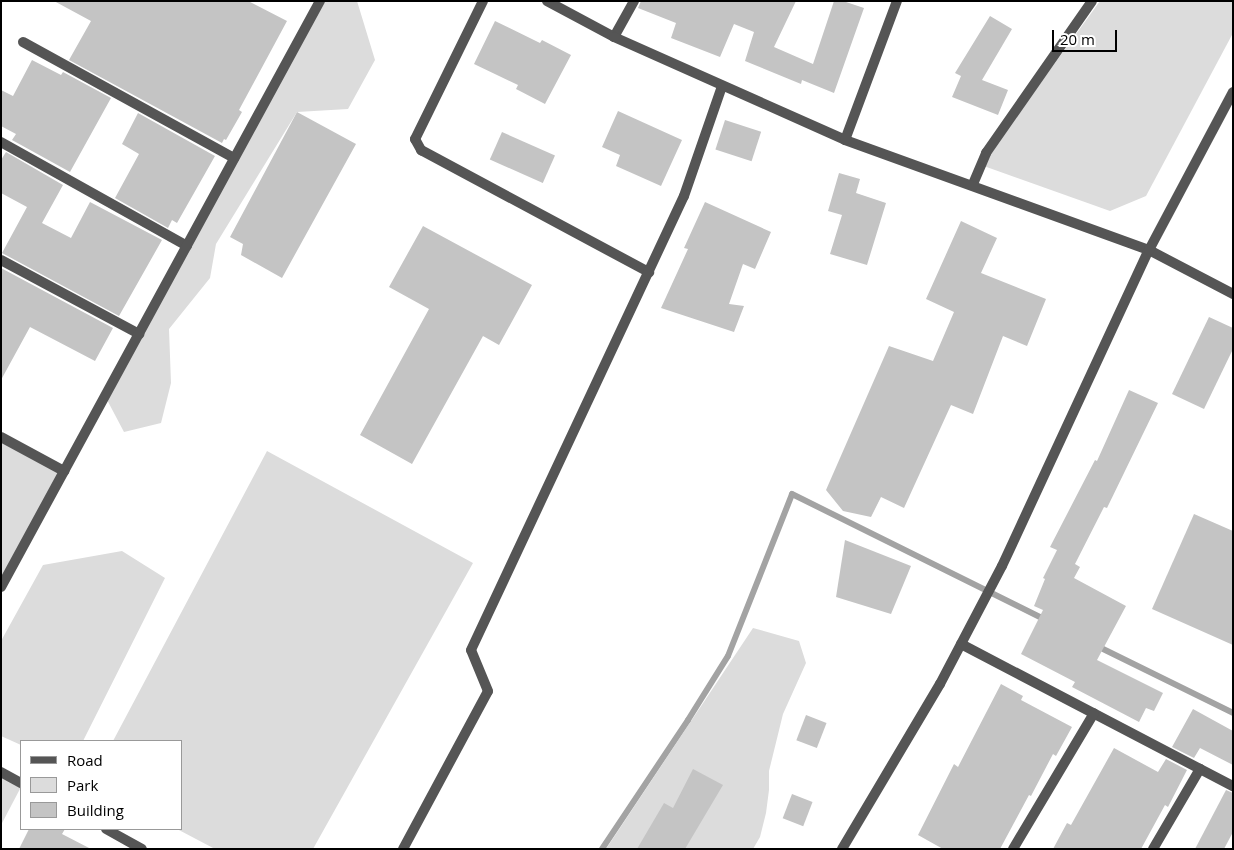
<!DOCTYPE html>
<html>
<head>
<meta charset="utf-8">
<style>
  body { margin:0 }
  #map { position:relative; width:1234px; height:850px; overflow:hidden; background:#fff; font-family:"Open Sans",sans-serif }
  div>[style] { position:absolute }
  .green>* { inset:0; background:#dcdcdc }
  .stream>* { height:6px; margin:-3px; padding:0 3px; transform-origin:3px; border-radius:3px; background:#a3a3a3 }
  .building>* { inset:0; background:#c4c4c4; transform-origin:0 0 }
  .minor>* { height:10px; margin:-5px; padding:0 5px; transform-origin:5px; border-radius:5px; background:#555 }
  .tertiary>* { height:10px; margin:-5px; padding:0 5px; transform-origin:5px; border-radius:5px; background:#555 }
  span { translate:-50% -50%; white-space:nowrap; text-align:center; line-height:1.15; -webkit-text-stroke:5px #fff; paint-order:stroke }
  .frame { position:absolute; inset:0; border:2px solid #000; pointer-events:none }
  .legend { position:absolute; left:20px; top:740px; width:162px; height:90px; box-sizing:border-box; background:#fff; border:1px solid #999; margin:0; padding:6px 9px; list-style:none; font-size:15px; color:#000 }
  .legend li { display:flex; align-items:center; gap:10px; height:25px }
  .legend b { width:25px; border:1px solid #999 }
  .scale { position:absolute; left:1052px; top:30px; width:65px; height:22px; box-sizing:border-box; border:2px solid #000; border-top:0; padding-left:6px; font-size:15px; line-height:18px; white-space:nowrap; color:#000; -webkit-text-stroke:4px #fff; paint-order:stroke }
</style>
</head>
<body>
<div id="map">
  <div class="green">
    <div style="clip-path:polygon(322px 1px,357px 1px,375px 60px,348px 109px,297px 112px,216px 244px,210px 278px,169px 329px,171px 383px,161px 423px,124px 432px,105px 396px)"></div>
    <div style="clip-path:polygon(1100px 1px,1233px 1px,1233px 33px,1146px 196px,1110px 211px,981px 165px)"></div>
    <div style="clip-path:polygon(1px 437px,64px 471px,1px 587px)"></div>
    <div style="clip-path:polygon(267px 451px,473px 563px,313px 849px,215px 849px,177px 829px,181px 829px,181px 741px,113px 741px)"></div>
    <div style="clip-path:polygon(122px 551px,165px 578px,83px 741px,21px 741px,21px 745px,1px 736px,1px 641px,43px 565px)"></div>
    <div style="clip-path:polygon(753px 628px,799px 641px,806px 663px,783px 714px,769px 771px,769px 790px,766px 813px,760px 837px,753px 849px,606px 849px)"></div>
    <div style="clip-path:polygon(1px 773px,21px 787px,1px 825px)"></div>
  </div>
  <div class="stream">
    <div style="left:1097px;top:646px;width:152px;rotate:26.2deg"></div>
    <div style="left:602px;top:849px;width:155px;rotate:-56.3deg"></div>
    <div style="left:688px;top:720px;width:75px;rotate:-58deg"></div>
    <div style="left:728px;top:656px;width:174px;rotate:-68.4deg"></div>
    <div style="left:792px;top:494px;width:284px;rotate:26.4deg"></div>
  </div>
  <div class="building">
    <div style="clip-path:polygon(54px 1px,248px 1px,287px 21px,239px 110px,242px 112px,226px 140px,224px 139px,222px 143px,69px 60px,91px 21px)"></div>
    <div style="clip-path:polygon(641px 1px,796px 1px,774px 47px,813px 64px,834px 1px,843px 1px,864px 8px,834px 93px,802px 80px,801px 84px,745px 61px,754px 32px,734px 24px,720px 57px,671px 38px,676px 23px,638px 8px)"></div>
    <div style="clip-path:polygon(990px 16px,1012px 29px,982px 80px,1008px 90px,998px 115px,952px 97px,961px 76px,955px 73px)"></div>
    <div style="clip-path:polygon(495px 21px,540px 43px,542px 40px,571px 55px,545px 104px,516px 89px,518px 85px,474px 64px)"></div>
    <div style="clip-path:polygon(32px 60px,61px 75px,63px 72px,111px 98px,70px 172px,12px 140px,16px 134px,1px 126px,1px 90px,13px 96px)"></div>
    <div style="clip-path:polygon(618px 111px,682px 140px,661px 186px,616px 166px,620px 155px,602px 147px)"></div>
    <div style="clip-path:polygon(297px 112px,356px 144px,282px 278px,241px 255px,243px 244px,230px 237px)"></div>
    <div style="clip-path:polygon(138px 113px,215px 156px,177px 223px,172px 220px,168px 228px,115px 198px,139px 154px,122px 144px)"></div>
    <div style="left:725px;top:120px;width:38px;height:31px;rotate:18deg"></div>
    <div style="left:502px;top:132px;width:58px;height:30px;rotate:24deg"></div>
    <div style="clip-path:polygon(6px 152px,63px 185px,42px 223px,71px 238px,90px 202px,162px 240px,119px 316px,2px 253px,27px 207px,1px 193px,1px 160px)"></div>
    <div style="clip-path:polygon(839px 173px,860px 179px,856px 193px,886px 203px,867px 265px,830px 254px,842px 215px,828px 211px)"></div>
    <div style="clip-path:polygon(705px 202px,771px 232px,755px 269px,743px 264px,729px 304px,744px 306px,734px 332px,661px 308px,688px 249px,684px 248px)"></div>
    <div style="clip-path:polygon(961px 221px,997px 238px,981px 273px,1046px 299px,1027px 346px,1003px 336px,973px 414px,951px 405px,904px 508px,881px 497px,871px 517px,843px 511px,826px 490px,889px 346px,933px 361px,954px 312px,926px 299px)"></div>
    <div style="clip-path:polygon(423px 226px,532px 285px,499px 345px,483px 336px,412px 464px,360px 435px,429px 309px,389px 287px)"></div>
    <div style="clip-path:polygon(1px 268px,113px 328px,95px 361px,30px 327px,1px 380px)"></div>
    <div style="clip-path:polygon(1209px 317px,1233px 328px,1233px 349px,1204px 409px,1172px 394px)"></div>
    <div style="clip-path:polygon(1129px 390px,1158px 403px,1107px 508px,1104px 507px,1075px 564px,1080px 567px,1074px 578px,1126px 606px,1097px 660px,1163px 693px,1154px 711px,1146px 708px,1139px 722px,1072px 687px,1075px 682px,1021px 654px,1043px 610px,1034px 606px,1045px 579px,1043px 578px,1057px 550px,1050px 547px,1095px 460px,1097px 461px)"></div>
    <div style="clip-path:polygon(1194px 514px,1233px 531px,1233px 645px,1152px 609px)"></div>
    <div style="clip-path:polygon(845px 540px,911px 566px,891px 614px,836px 597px)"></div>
    <div style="clip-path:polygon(1001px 684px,1023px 696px,1021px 700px,1072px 727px,1056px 756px,1053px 754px,1031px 796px,1029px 795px,1000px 849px,943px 849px,918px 835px,954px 764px,958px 767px)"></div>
    <div style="clip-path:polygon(1193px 709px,1233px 731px,1233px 765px,1200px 748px,1194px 758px,1172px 747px)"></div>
    <div style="left:806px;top:715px;width:22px;height:27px;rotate:21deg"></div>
    <div style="clip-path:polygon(1114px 748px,1158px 772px,1166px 759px,1187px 770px,1168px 807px,1165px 805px,1141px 849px,1053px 849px,1067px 823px,1071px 825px)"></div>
    <div style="clip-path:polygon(693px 769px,723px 785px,685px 849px,637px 849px,664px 803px,673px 808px)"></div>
    <div style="clip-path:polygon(1226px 790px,1233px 793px,1233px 832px,1224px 849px,1195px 849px)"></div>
    <div style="left:792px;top:794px;width:22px;height:26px;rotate:21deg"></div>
    <div style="clip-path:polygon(29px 829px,65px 829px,62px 834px,91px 849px,19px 849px)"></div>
  </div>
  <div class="minor">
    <div style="left:483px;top:1px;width:154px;rotate:116.2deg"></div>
    <div style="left:415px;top:139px;width:13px;rotate:61deg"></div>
    <div style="left:421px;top:150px;width:259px;rotate:28.2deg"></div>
    <div style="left:614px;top:37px;width:41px;rotate:-60.9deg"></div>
    <div style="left:23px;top:42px;width:241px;rotate:28.8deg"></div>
    <div style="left:1px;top:142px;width:213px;rotate:29.2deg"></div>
    <div style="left:973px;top:184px;width:34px;rotate:-67deg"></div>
    <div style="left:986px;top:153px;width:185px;rotate:-55.1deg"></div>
    <div style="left:1px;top:260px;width:157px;rotate:28.2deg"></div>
    <div style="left:1px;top:437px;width:72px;rotate:28.4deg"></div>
    <div style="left:1px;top:587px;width:667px;rotate:-61.44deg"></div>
    <div style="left:961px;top:644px;width:307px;rotate:27.6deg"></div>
    <div style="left:1px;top:772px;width:23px;rotate:29deg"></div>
    <div style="left:106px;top:829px;width:41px;rotate:29.1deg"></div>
    <div style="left:403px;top:849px;width:179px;rotate:-61.7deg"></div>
    <div style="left:488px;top:691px;width:44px;rotate:-112.5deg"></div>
    <div style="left:471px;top:650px;width:501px;rotate:-64.87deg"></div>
    <div style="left:684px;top:196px;width:116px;rotate:-70.9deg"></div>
    <div style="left:1013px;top:849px;width:158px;rotate:-59.2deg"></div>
    <div style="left:1153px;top:849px;width:93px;rotate:-59.6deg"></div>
  </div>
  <div class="tertiary">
    <div style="left:547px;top:1px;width:76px;rotate:28.2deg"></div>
    <div style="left:614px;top:37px;width:253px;rotate:24deg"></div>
    <div style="left:845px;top:140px;width:323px;rotate:19.9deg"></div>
    <div style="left:1149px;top:250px;width:95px;rotate:27.6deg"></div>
    <div style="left:845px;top:140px;width:148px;rotate:-69.5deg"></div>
    <div style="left:842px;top:849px;width:192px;rotate:-59.3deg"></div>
    <div style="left:940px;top:684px;width:133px;rotate:-62.3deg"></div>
    <div style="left:1002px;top:566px;width:349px;rotate:-65.1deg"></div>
    <div style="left:1149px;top:250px;width:179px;rotate:-62deg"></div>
  </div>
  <div class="frame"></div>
  <ul class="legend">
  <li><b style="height:6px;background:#555"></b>Road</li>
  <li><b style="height:14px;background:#dcdcdc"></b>Park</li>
  <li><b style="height:14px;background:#c4c4c4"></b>Building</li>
  </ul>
  <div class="scale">20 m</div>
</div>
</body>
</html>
